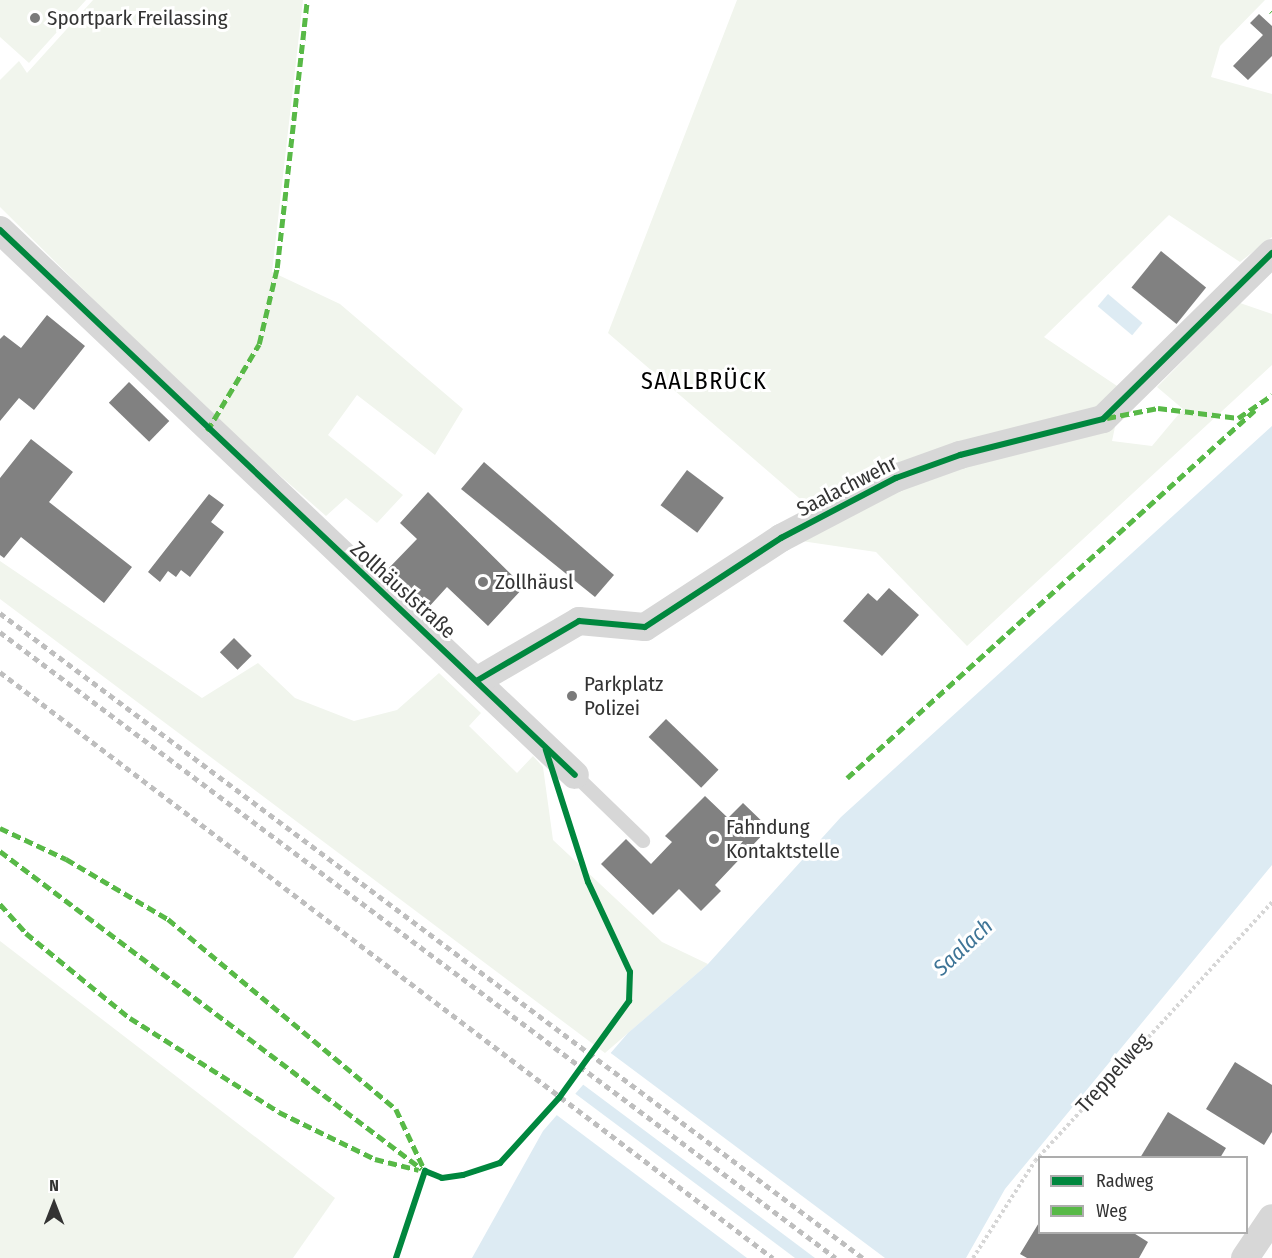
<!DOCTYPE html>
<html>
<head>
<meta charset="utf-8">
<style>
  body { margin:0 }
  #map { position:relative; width:1272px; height:1258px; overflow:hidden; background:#fff; font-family:"Fira Sans Condensed",sans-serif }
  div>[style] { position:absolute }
  .green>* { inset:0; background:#f1f5ed }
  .water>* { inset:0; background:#ddebf3; transform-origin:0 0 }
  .pier>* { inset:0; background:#fff }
  .building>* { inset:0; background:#818181; transform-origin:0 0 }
  .path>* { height:4px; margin-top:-2px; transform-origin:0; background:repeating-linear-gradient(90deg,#d6d6d6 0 3px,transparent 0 6px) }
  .lane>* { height:14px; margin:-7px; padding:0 7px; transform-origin:7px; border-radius:7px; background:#d7d7d7 }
  .street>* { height:28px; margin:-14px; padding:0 14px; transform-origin:14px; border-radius:14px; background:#d7d7d7 }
  .rail>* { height:4.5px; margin-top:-2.25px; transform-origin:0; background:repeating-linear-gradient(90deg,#bebebe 0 6px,transparent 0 10.5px) }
  .quiet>* { height:4.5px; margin-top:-2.25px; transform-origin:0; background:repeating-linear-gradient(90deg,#58b947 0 9px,transparent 0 13.5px) }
  .cycleway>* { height:6px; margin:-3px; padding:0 3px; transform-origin:3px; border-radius:3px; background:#00873e }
  .dots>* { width:16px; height:16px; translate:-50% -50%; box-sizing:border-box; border:3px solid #fff; border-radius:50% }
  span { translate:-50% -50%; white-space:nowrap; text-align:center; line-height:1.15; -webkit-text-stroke:6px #fff; paint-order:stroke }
  .poi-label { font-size:21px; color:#333 }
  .left { translate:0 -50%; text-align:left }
  .street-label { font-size:21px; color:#333 }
  .water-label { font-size:22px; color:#3f7597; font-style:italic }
  .quarter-label { font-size:24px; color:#000; letter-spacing:1.5px }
  .legend { position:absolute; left:1038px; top:1156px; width:210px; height:78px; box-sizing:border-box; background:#fff; border:2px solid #adadad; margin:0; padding:8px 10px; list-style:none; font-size:18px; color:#333 }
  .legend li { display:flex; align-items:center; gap:12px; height:30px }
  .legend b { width:30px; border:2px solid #adadad }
  .north { position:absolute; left:24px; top:1174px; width:60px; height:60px; -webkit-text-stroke:4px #fff; paint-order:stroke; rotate:0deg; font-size:16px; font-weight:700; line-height:24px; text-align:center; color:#333 }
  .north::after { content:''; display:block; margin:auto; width:21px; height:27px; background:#333; clip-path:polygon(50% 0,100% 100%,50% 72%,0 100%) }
</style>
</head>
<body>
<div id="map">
  <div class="green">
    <div style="clip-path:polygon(0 0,86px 0,29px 63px,0 37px)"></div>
    <div style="clip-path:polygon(93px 0,303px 0,272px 272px,340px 304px,463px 409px,435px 455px,357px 395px,328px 435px,403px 495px,377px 523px,346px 498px,326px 516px,202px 407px,0 207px,0 80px,19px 61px,27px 73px)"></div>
    <div style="clip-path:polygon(737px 0,1265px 0,1220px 46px,1211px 77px,1272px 94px,1272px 237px,1240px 262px,1169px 215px,1044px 337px,1123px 390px,1112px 441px,1152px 446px,1183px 409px,1157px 387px,1240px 303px,1272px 314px,1272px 365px,967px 646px,876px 552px,781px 538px,821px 517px,608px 333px)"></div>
    <div style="clip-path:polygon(0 561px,202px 698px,258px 663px,295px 698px,354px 721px,397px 710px,439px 673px,481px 713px,469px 726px,517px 773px,533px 756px,543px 767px,553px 840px,662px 942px,708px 964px,605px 1053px,0 599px)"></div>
    <div style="clip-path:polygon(0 941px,335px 1198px,293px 1258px,0 1258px)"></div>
  </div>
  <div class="water">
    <div style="left:1108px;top:294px;width:45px;height:16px;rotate:40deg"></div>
    <div style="clip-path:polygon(1272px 426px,1272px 865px,1005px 1189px,966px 1258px,472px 1258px,543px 1131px,628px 1033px,708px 964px,841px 817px)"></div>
  </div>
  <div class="pier">
    <div style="clip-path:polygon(608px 1051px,885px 1258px,815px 1258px,581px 1083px)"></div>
    <div style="clip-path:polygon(573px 1092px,795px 1258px,747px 1258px,554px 1113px)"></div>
  </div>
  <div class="building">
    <div style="clip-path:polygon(1259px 14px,1272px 26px,1272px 56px,1248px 80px,1233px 66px,1263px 35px,1250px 23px)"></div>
    <div style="left:1161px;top:251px;width:58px;height:47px;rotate:39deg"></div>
    <div style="clip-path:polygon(47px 315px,85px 346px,34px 410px,19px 398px,0 421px,0 339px,4px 335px,21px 348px)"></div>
    <div style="left:129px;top:382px;width:56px;height:29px;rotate:44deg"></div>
    <div style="clip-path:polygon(31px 439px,73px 472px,49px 502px,132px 567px,104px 603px,21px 537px,4px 558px,0 555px,0 478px)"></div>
    <div style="clip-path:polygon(484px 462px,614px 575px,595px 597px,461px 489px)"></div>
    <div style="left:687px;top:470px;width:46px;height:44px;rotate:37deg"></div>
    <div style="clip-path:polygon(428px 492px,524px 587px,488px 626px,447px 587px,427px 609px,386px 571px,417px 539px,400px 523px)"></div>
    <div style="clip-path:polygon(209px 494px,224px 505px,211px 522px,224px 532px,190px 577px,181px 570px,176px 577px,168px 571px,160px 582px,148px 572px)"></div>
    <div style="clip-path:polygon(889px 588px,919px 615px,882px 656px,843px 621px,868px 593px,877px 601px)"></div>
    <div style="left:234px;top:638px;width:25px;height:20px;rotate:45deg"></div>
    <div style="left:666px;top:719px;width:73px;height:25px;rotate:44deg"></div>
    <div style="clip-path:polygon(705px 796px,728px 818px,743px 803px,769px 828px,715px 885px,721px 891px,701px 911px,679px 889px,653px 915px,601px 864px,626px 839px,651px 864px,672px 842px,665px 836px)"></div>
    <div style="clip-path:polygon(1235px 1062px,1272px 1085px,1272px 1132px,1264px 1145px,1206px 1109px)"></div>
    <div style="clip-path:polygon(1168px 1112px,1226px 1148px,1220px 1158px,1140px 1158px)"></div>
    <div style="clip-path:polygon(1040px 1221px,1040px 1232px,1132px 1232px,1148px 1242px,1139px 1258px,1027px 1258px,1020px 1254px)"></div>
  </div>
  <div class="path">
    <div style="left:973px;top:1258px;width:115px;rotate:-57.4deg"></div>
    <div style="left:1035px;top:1161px;width:351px;rotate:-47.5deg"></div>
  </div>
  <div class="lane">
    <div style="left:575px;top:775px;width:95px;rotate:44.1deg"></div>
  </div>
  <div class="street">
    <div style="left:0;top:230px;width:792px;rotate:43.47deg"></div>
    <div style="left:478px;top:680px;width:117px;rotate:-30.3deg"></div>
    <div style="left:579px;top:621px;width:66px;rotate:5.2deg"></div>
    <div style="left:645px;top:627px;width:163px;rotate:-33.2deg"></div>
    <div style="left:781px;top:538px;width:130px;rotate:-27.6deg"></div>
    <div style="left:896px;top:478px;width:68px;rotate:-19.8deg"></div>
    <div style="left:960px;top:455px;width:147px;rotate:-14.1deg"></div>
    <div style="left:1103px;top:419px;width:237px;rotate:-44.5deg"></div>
    <div style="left:1245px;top:1258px;width:48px;rotate:-56deg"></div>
  </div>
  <div class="rail">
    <div style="left:0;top:613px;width:1077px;rotate:36.77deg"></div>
    <div style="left:0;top:632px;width:1044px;rotate:36.83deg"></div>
    <div style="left:0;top:672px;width:970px;rotate:37.17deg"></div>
  </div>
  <div class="quiet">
    <div style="left:1271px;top:11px;width:1px;rotate:45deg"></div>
    <div style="left:1107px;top:418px;width:52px;rotate:-11.1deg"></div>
    <div style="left:1158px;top:408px;width:81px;rotate:7.1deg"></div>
    <div style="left:1238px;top:418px;width:41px;rotate:-34.1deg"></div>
    <div style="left:207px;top:431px;width:101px;rotate:-59.1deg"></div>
    <div style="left:259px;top:344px;width:78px;rotate:-76.7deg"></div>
    <div style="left:277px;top:268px;width:270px;rotate:-83.6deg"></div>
    <div style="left:847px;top:778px;width:549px;rotate:-42.05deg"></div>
    <div style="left:0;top:828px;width:73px;rotate:25.2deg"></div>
    <div style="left:66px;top:859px;width:118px;rotate:30.5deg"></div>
    <div style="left:168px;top:919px;width:297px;rotate:39.8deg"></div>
    <div style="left:396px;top:1109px;width:68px;rotate:64.9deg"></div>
    <div style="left:0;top:851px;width:528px;rotate:37deg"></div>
    <div style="left:0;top:904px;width:39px;rotate:48deg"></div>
    <div style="left:26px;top:933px;width:134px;rotate:39.3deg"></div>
    <div style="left:130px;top:1018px;width:176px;rotate:32.2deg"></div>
    <div style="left:279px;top:1112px;width:107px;rotate:26.1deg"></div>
    <div style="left:375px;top:1159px;width:45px;rotate:14deg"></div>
  </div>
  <div class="cycleway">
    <div style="left:0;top:230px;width:792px;rotate:43.47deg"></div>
    <div style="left:478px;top:680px;width:117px;rotate:-30.3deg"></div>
    <div style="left:579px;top:621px;width:66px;rotate:5.2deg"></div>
    <div style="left:645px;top:627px;width:163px;rotate:-33.2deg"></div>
    <div style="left:781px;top:538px;width:130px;rotate:-27.6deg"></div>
    <div style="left:896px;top:478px;width:68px;rotate:-19.8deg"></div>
    <div style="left:960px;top:455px;width:147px;rotate:-14.1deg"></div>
    <div style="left:1103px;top:419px;width:237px;rotate:-44.5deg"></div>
    <div style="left:396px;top:1258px;width:92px;rotate:-71.6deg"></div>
    <div style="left:425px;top:1171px;width:18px;rotate:22deg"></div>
    <div style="left:442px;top:1178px;width:21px;rotate:-8deg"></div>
    <div style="left:463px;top:1175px;width:39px;rotate:-18deg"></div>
    <div style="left:500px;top:1163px;width:88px;rotate:-47.8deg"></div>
    <div style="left:559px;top:1098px;width:120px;rotate:-54.2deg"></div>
    <div style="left:629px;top:1001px;width:29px;rotate:-88deg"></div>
    <div style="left:630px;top:972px;width:99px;rotate:-115deg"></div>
    <div style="left:588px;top:882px;width:139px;rotate:-107.7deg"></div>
  </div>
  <div class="dots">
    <div style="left:35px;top:18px;background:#7a7a7a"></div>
    <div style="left:483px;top:582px;background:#7a7a7a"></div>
    <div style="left:572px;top:696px;background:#7a7a7a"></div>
    <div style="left:714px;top:839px;background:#7a7a7a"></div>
  </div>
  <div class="poi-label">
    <span class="left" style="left:47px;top:18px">Sportpark Freilassing</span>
    <span class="left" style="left:495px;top:582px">Zollhäusl</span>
    <span class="left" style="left:584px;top:696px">Parkplatz<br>Polizei</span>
    <span class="left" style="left:726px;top:839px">Fahndung<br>Kontaktstelle</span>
  </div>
  <div class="street-label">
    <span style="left:847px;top:486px;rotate:-27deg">Saalachwehr</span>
    <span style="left:403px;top:590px;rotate:42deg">Zollhäuslstraße</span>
    <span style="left:1113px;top:1073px;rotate:-48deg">Treppelweg</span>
  </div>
  <div class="water-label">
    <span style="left:963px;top:947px;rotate:-43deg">Saalach</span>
  </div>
  <div class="quarter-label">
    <span style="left:704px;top:382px">SAALBRÜCK</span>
  </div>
  <ul class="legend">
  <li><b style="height:8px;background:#00873e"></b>Radweg</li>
  <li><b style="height:8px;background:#58b947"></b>Weg</li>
  </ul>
  <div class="north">N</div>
</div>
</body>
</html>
